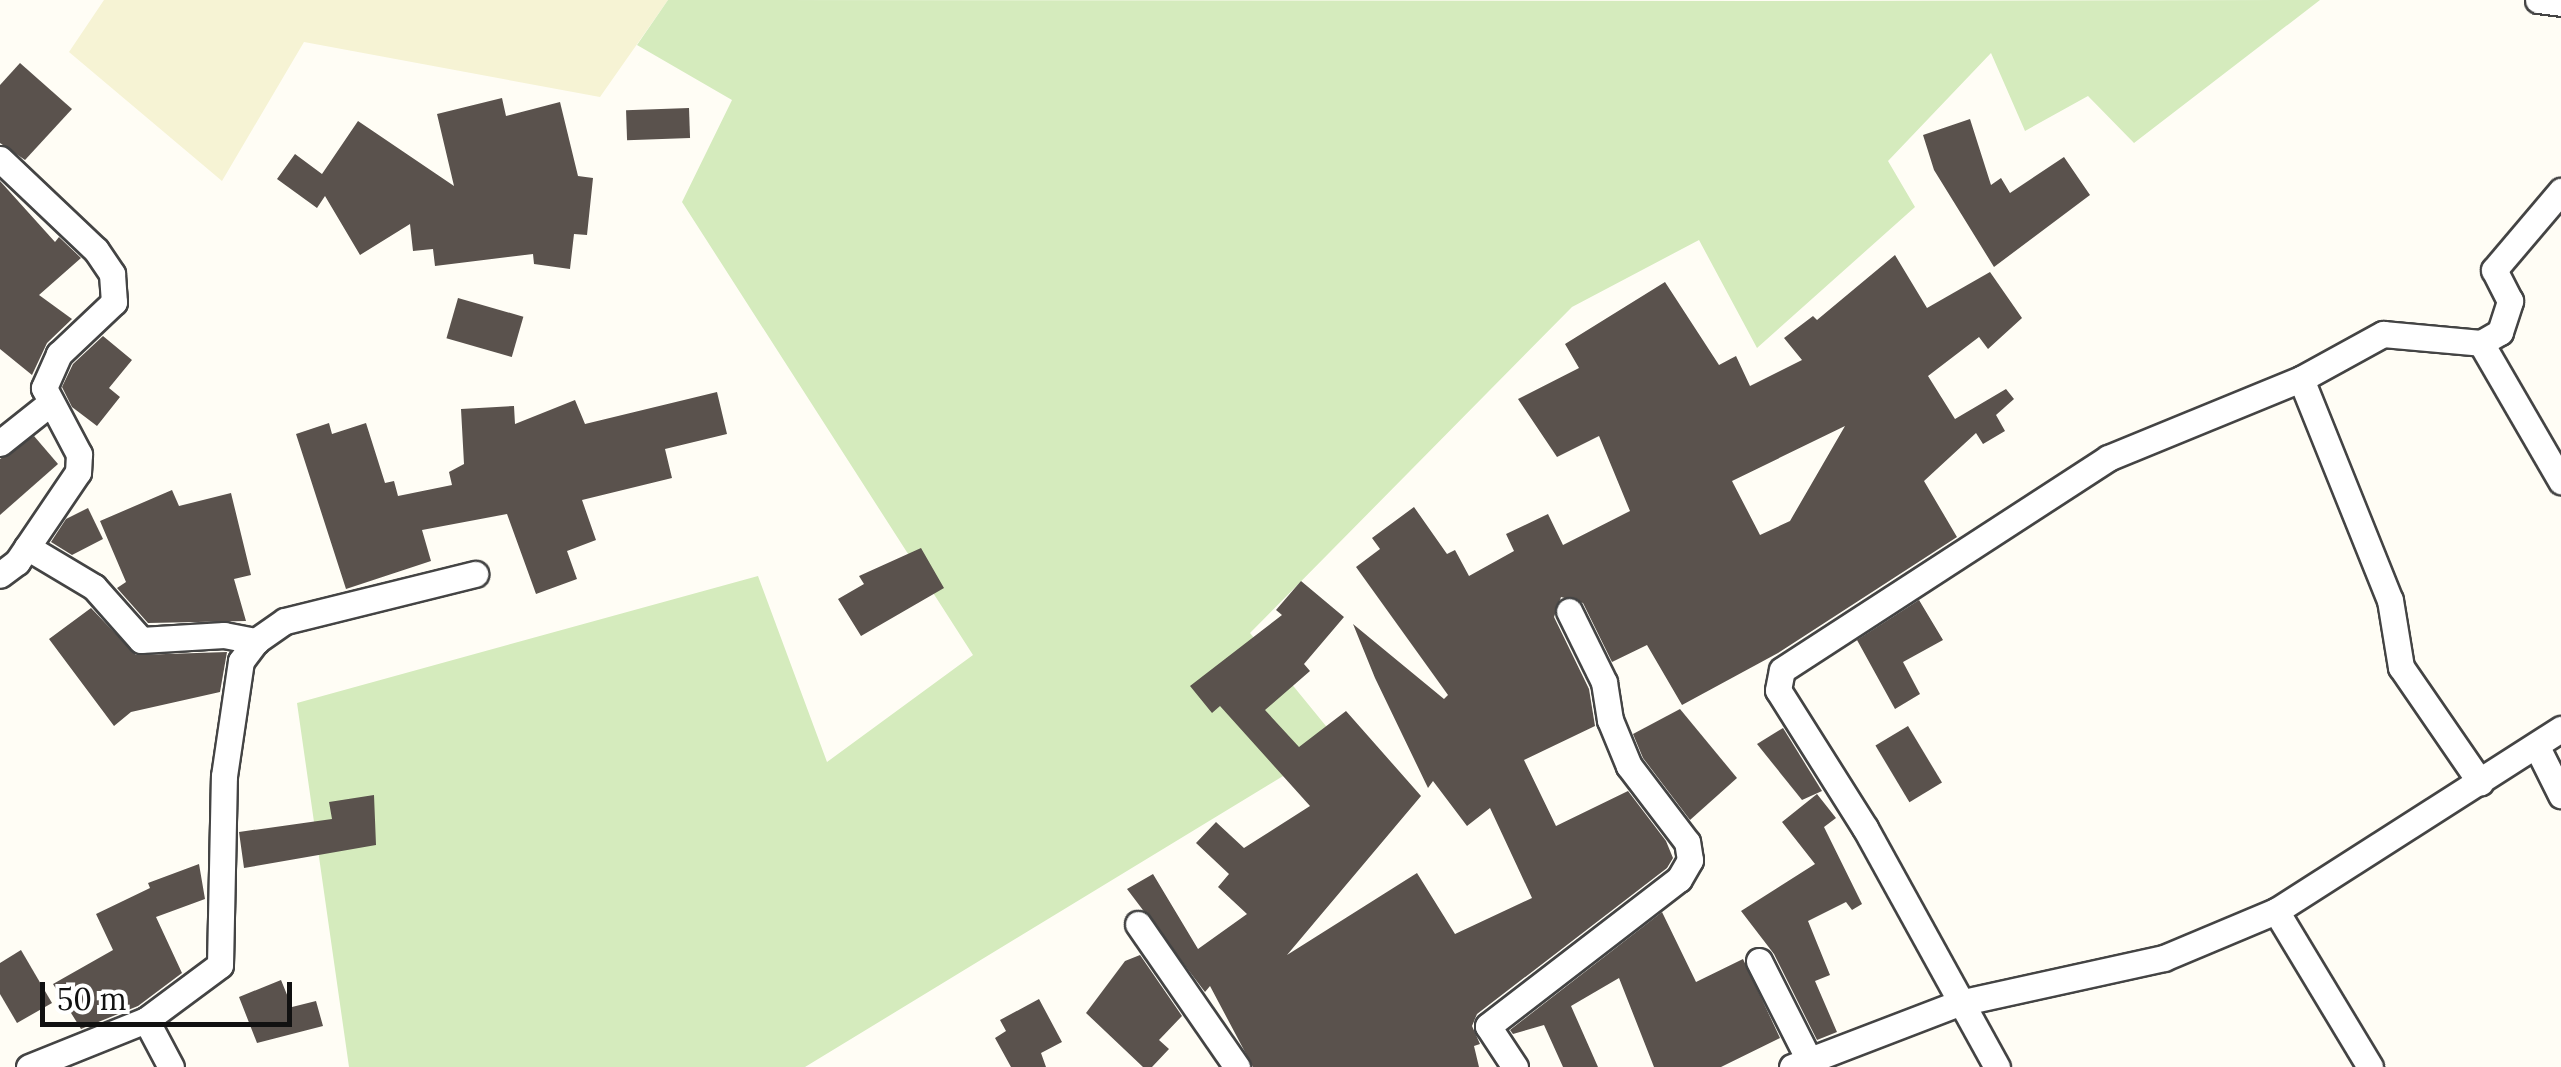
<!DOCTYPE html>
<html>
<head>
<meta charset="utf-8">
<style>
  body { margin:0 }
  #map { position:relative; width:2561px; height:1067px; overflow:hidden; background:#fffdf5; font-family:Lora,serif }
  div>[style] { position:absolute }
  .farmland>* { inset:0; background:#f6f3d4 }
  .green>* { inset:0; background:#d5ebbd }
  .building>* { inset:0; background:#5a524d; transform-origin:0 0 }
  .roads { filter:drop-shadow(2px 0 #444) drop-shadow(-2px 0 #444) drop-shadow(0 2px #444) drop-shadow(0 -2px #444) }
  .street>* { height:25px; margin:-12.5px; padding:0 12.5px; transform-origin:12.5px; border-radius:12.5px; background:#fff }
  span { translate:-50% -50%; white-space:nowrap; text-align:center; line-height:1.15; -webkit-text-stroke:10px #fff; paint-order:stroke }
  .scale { position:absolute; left:40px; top:982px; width:252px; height:45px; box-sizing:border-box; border:5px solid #111; border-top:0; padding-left:12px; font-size:30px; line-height:35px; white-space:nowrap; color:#111; -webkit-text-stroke:8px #fff; paint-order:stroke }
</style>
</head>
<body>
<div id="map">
  <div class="farmland">
    <div style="clip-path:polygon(104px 0,668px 0,600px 97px,304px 42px,222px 181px,69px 52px)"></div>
  </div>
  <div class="green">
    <div style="clip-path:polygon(668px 0,1760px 1px,2320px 0,2134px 143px,2088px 96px,2025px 131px,1991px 53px,1888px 161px,1915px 207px,1757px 348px,1699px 240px,1572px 307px,1250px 633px,1339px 742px,805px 1067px,349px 1067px,297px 703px,758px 576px,827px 762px,973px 655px,682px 202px,732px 100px,637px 45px)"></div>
  </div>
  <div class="building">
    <div style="clip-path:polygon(20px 63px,72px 109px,25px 160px,0 143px,0 85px)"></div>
    <div style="clip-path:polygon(502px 98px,506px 116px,560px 102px,578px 176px,593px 178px,587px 235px,574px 234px,570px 269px,534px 264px,533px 254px,435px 266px,433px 249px,413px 251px,410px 224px,360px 255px,325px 196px,317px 208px,277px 179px,295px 154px,322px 174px,358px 121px,454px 186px,437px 114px)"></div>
    <div style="left:689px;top:108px;width:30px;height:63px;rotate:88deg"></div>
    <div style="clip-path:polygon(1970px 119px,1991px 185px,2001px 178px,2010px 193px,2064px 157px,2090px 195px,1994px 267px,1934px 170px,1923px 135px)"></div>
    <div style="clip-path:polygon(0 181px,55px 242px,59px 237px,81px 258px,39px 295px,72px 319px,47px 343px,32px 375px,0 349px)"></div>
    <div style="clip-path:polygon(evenodd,1895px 255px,1927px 308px,1990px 272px,2022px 318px,1988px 349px,1979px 337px,1928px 376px,1955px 419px,2006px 389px,2014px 399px,1996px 415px,2005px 431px,1983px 444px,1976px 433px,1924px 481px,1957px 537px,1778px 653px,1682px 705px,1647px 645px,1612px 662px,1583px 603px,1561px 597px,1554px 617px,1589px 689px,1595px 726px,1524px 760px,1556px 826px,1628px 791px,1666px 841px,1673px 858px,1667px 868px,1477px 1014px,1472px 1026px,1480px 1044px,1474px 1046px,1479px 1067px,1253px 1067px,1210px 986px,1205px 992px,1127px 889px,1153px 874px,1198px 949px,1247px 914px,1218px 887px,1229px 874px,1196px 843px,1216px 822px,1244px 848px,1310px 806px,1220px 706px,1212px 713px,1190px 686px,1282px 615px,1276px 610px,1301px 581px,1344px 617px,1304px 664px,1310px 671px,1265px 710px,1299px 747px,1346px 711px,1421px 796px,1287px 955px,1417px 873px,1455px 934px,1532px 898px,1490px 808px,1467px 826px,1433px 781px,1428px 788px,1375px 678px,1353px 624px,1444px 699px,1448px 695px,1356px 567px,1380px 549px,1372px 538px,1414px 507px,1447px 554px,1455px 550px,1469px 576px,1514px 551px,1506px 534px,1548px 514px,1563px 545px,1630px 511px,1599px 436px,1557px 457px,1518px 399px,1579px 368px,1565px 344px,1665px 282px,1719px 365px,1736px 356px,1750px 386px,1802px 360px,1784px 338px,1813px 316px,1817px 320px,1895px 255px,1845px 426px,1790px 521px,1760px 535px,1732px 481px,1845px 426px)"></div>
    <div style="left:458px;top:298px;width:68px;height:42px;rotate:16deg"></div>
    <div style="clip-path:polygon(103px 336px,132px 360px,109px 388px,120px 397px,97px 426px,72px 407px,62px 387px,73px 364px)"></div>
    <div style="clip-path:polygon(717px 392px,727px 434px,665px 449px,672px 478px,582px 500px,596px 540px,567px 551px,577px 579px,536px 594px,507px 514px,422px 530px,431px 561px,346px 589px,296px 434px,329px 423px,332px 434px,366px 423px,385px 483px,394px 481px,398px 496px,452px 485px,449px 472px,464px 464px,461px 409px,514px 406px,515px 424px,575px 400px,585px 424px)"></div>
    <div style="clip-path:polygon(34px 436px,58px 464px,0 515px,0 459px)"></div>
    <div style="clip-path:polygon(172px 490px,179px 506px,231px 493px,251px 575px,234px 579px,246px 621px,148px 623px,117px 588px,126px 582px,100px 521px)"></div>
    <div style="clip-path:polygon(88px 508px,103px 539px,72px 555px,51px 542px,66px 519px)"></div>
    <div style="clip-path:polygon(921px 548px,944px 588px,861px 636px,838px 599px,864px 584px,859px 576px)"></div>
    <div style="clip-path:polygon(1919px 600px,1943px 640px,1903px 662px,1920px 694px,1895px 709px,1857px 640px)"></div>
    <div style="clip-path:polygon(91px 608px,136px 655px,227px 652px,220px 692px,131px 712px,114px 726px,49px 639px)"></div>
    <div style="clip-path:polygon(1680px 709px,1737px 778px,1690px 820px,1643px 758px,1633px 734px)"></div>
    <div style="left:1908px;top:726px;width:66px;height:38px;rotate:59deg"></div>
    <div style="clip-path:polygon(1783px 728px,1822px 791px,1802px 800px,1757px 744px)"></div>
    <div style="clip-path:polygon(1817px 794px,1836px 818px,1824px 827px,1862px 904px,1852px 910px,1846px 902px,1808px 921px,1830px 975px,1815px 981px,1837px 1032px,1817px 1040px,1774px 954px,1741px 911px,1815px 864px,1782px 822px)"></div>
    <div style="clip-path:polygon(374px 795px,376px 845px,244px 868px,239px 832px,332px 819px,329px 802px)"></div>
    <div style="clip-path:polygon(199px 864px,205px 899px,156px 917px,182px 973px,138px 1006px,81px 1029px,53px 984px,113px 950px,96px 914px,150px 888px,148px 883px)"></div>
    <div style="clip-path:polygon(1662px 912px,1696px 982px,1743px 959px,1780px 1038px,1721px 1067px,1654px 1067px,1619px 978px,1571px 1006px,1598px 1067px,1563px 1067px,1544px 1025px,1513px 1034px,1510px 1030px)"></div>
    <div style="clip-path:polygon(21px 950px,52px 1003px,17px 1023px,0 994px,0 963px)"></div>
    <div style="clip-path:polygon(1140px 955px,1182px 1016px,1159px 1040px,1169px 1049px,1152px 1067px,1143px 1067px,1086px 1013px,1125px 961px)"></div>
    <div style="clip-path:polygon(281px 980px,292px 1007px,316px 1001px,323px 1026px,257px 1043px,239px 997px)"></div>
    <div style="clip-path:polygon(1039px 999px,1062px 1042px,1041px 1053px,1046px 1067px,1011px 1067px,995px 1038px,1006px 1031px,1000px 1020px)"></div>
  </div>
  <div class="roads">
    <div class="street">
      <div style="left:2538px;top:0;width:23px;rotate:7deg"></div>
      <div style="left:0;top:159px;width:132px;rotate:43.5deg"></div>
      <div style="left:96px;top:250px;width:29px;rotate:56deg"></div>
      <div style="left:112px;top:274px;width:28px;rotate:86deg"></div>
      <div style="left:114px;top:302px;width:76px;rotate:136.6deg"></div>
      <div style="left:59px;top:354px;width:37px;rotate:114deg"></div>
      <div style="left:44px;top:388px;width:75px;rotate:62.1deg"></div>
      <div style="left:79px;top:454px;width:18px;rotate:93deg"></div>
      <div style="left:78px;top:472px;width:109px;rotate:124.1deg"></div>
      <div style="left:17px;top:562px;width:21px;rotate:143deg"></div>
      <div style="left:2481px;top:343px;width:160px;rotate:59.9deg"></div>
      <div style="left:2301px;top:379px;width:238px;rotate:68.1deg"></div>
      <div style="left:2390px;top:600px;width:68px;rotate:80.7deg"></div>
      <div style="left:2401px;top:667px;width:140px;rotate:55.5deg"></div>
      <div style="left:0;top:443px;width:63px;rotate:-38.5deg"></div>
      <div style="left:27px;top:547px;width:78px;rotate:30.8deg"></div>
      <div style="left:94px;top:587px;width:71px;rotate:48.4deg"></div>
      <div style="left:141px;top:640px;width:83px;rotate:-3.4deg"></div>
      <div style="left:224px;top:635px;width:33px;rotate:11deg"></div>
      <div style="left:2537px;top:747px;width:54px;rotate:63.4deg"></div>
      <div style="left:2276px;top:911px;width:182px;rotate:58.9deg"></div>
      <div style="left:1138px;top:924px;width:174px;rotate:55.3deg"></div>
      <div style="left:1759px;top:961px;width:111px;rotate:63.2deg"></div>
      <div style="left:146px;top:1020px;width:53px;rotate:62deg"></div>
      <div style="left:29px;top:1067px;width:126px;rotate:-21.9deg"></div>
      <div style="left:146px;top:1020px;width:92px;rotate:-36.6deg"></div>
      <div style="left:220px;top:965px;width:189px;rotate:-88.8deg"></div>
      <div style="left:224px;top:776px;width:116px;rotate:-81.6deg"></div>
      <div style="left:241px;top:661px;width:25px;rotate:-53deg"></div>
      <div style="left:256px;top:641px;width:35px;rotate:-35deg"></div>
      <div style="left:285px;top:621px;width:196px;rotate:-13.9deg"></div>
      <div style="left:1515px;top:1067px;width:49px;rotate:-123.4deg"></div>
      <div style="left:1488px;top:1026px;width:241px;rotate:-37.6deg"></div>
      <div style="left:1679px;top:879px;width:22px;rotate:-60deg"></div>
      <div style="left:1690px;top:860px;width:18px;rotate:-99deg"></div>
      <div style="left:1687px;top:842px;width:96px;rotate:-127.3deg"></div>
      <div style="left:1629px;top:766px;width:50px;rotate:-112.4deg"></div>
      <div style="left:1610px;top:720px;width:38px;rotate:-99deg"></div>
      <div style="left:1604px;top:682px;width:79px;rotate:-116.2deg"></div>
      <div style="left:1792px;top:1067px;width:179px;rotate:-21deg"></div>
      <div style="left:1959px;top:1003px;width:210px;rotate:-12.4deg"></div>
      <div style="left:2164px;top:958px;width:121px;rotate:-22.8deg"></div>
      <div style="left:2276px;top:911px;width:338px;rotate:-32.6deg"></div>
      <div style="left:1997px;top:1067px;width:273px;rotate:-118.9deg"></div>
      <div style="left:1865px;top:828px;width:163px;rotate:-122.2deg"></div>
      <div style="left:1778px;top:690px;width:20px;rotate:-79deg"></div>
      <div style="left:1782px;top:670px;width:389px;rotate:-33deg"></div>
      <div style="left:2108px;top:458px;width:209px;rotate:-22.3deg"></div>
      <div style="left:2301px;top:379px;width:94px;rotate:-28.8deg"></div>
      <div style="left:2383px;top:334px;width:98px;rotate:5.2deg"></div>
      <div style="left:2481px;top:343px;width:22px;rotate:-30deg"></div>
      <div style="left:2500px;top:332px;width:33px;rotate:-72deg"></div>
      <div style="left:2510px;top:301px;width:35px;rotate:-117deg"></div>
      <div style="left:2494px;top:270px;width:104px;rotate:-49.7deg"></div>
    </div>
  </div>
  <div class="scale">50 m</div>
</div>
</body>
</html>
